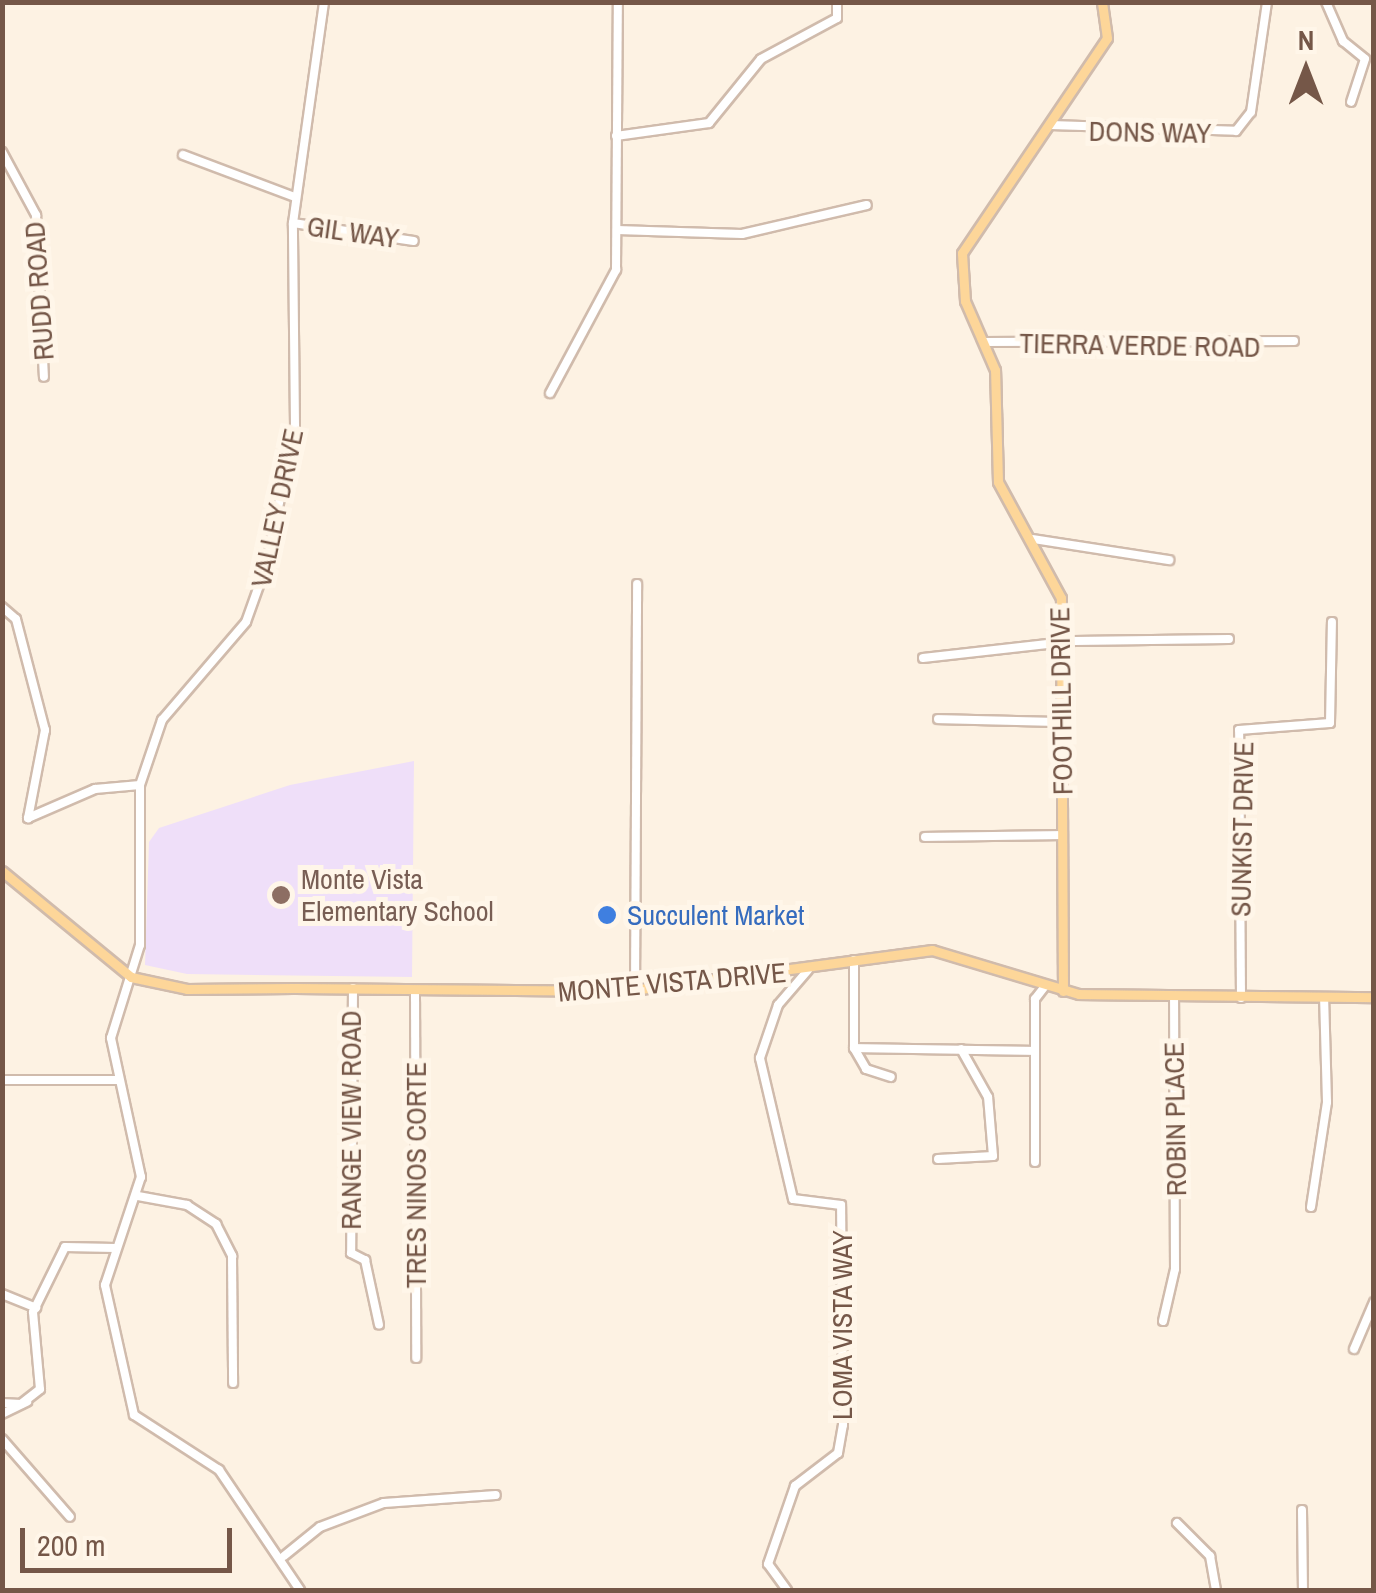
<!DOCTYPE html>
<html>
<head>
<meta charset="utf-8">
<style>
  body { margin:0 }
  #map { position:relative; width:1376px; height:1593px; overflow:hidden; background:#fdf2e3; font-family:"Archivo Narrow",sans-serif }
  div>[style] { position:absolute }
  .education>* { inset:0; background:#efdff9 }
  .roads { filter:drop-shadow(2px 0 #d0bbac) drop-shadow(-2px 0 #d0bbac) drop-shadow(0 2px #d0bbac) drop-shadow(0 -2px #d0bbac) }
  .minor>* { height:8px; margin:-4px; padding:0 4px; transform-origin:4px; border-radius:4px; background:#fff }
  .major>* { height:9px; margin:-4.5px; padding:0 4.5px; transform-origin:4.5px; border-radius:4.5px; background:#fdd699 }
  .dots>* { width:28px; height:28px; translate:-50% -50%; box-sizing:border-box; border:5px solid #fff6e9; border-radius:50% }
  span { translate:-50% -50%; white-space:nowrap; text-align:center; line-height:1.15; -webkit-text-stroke:10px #fff6e9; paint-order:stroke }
  .street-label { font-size:28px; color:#755748 }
  .education-label { font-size:28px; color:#785e54 }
  .left { translate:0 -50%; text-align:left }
  .shop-label { font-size:28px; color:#366cbe }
  .frame { position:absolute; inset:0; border:5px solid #755748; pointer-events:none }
  .north { position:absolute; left:1256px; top:20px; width:100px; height:100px; -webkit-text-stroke:8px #fff6e9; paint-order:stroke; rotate:0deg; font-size:28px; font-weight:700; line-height:40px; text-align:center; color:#755748 }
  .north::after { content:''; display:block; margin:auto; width:35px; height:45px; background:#755748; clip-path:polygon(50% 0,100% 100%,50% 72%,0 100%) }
  .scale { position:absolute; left:20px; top:1528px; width:212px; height:45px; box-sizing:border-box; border:5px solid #755748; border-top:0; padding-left:12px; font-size:30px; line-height:35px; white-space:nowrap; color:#755748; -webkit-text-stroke:8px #fff6e9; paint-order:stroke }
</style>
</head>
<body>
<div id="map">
  <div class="education">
    <div style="clip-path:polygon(414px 761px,412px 977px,187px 974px,145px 965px,149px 842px,159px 828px,290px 785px)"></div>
  </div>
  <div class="roads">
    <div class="minor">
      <div style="left:1326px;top:2px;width:43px;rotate:66.4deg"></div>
      <div style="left:1343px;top:41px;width:28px;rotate:39deg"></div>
      <div style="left:1365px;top:59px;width:45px;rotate:108deg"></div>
      <div style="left:1050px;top:125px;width:186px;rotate:1.8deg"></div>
      <div style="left:1236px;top:131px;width:24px;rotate:-52deg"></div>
      <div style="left:1251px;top:112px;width:111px;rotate:-81.7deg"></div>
      <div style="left:616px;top:136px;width:94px;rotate:-8deg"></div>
      <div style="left:709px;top:123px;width:82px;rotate:-50.9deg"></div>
      <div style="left:761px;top:59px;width:86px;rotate:-28.3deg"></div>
      <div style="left:837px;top:18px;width:16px;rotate:-90deg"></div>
      <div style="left:2px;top:152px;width:72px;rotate:61.6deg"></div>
      <div style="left:36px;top:215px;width:162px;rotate:87.2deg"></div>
      <div style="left:183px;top:155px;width:120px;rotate:20.6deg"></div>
      <div style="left:293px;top:223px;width:122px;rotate:8.5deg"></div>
      <div style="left:617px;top:230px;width:125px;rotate:1.8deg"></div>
      <div style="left:742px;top:234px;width:128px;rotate:-13.1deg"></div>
      <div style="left:986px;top:342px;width:308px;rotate:-0.2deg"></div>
      <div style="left:550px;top:393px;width:140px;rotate:-61.8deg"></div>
      <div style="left:616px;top:270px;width:268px;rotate:-89.6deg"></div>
      <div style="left:1033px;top:539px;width:138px;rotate:8.8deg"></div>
      <div style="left:2px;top:607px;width:18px;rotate:41deg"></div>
      <div style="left:16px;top:619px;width:115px;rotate:75.4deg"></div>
      <div style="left:45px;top:730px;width:90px;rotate:100.9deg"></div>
      <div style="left:28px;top:818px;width:73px;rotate:-23.4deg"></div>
      <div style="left:95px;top:789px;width:45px;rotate:-5.1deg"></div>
      <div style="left:923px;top:658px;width:152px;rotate:-6.4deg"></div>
      <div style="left:1074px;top:641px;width:155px;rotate:-0.7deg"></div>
      <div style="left:938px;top:719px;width:126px;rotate:1.4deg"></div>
      <div style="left:925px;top:837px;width:136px;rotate:-0.8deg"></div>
      <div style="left:854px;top:960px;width:88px;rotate:90deg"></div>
      <div style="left:854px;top:1048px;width:24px;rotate:60deg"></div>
      <div style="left:866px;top:1069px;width:26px;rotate:18deg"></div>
      <div style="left:353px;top:988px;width:265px;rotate:90.4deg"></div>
      <div style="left:351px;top:1253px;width:16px;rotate:27deg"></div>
      <div style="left:365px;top:1260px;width:66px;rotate:77.8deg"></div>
      <div style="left:635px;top:990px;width:406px;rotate:-89.7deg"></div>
      <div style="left:415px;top:992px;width:366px;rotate:89.8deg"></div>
      <div style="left:1241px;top:998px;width:268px;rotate:-90.4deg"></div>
      <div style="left:1239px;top:730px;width:91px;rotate:-4.4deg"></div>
      <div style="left:1330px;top:723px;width:101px;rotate:-88.9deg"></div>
      <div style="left:854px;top:1048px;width:181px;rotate:0.9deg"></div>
      <div style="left:2px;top:1080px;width:115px"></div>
      <div style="left:938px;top:1159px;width:55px;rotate:-3.1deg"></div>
      <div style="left:993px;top:1156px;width:59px;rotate:-94.8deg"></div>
      <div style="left:988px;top:1097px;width:55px;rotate:-119.4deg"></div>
      <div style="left:1035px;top:1162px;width:163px;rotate:-90deg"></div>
      <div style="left:1035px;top:999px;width:16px;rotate:-52deg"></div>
      <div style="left:138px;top:1196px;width:50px;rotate:10.4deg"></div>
      <div style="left:187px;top:1205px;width:35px;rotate:33deg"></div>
      <div style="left:216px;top:1224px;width:36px;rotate:63deg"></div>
      <div style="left:232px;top:1256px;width:127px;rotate:89.5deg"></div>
      <div style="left:1311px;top:1207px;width:106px;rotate:-81.3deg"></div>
      <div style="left:1327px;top:1102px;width:105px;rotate:-91.6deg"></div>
      <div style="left:2px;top:1294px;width:37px;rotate:22deg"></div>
      <div style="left:1163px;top:1321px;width:53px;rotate:-77deg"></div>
      <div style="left:1175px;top:1269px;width:271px;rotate:-90.2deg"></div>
      <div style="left:1354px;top:1349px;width:51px;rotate:-66.9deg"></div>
      <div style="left:2px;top:1403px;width:19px;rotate:3deg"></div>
      <div style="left:21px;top:1404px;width:24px;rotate:-38deg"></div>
      <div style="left:40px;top:1389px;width:77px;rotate:-95.2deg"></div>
      <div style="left:33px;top:1312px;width:72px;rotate:-63.8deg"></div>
      <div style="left:65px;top:1247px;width:50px;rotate:1.1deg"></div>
      <div style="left:2px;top:1414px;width:28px;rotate:-26deg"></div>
      <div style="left:2px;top:1439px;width:103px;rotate:48.9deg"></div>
      <div style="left:1302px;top:1510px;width:80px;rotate:89.3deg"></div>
      <div style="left:1177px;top:1523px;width:47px;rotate:45deg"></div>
      <div style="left:1210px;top:1556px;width:35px;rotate:80deg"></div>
      <div style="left:284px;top:1556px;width:46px;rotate:-38.9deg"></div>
      <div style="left:320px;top:1527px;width:68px;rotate:-20.6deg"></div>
      <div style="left:384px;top:1503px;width:112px;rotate:-4.1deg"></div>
      <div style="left:300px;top:1590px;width:145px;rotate:-124deg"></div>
      <div style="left:219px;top:1470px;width:101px;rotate:-147.1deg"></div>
      <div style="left:134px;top:1415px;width:133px;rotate:-102.6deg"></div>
      <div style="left:105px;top:1285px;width:114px;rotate:-71.6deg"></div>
      <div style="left:141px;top:1177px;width:142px;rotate:-102.2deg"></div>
      <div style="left:111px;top:1038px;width:97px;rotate:-72.7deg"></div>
      <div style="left:140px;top:945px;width:160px;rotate:-90deg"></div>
      <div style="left:140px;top:785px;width:69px;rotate:-71.3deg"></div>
      <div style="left:162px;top:720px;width:129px;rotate:-49.4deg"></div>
      <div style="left:246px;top:622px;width:59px;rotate:-70.3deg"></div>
      <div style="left:266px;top:566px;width:143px;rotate:-78.3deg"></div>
      <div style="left:295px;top:426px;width:203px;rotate:-90.6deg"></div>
      <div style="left:293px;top:223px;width:223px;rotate:-82deg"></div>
      <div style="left:787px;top:1590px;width:32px;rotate:-126deg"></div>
      <div style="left:768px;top:1564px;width:83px;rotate:-70.9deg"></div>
      <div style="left:795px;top:1486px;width:54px;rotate:-37.5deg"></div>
      <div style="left:838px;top:1453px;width:28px;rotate:-80deg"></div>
      <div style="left:843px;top:1425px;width:220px;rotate:-90.5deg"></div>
      <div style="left:841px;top:1205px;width:48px;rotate:-172.9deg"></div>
      <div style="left:793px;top:1199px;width:145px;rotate:-103.2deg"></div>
      <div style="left:760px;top:1058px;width:56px;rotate:-71.2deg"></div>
      <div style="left:778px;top:1005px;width:46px;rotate:-49.4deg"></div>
    </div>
    <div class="major">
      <div style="left:2px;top:871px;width:167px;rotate:39.4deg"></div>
      <div style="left:131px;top:977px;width:57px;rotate:12.1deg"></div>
      <div style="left:187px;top:989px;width:106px;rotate:-0.5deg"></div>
      <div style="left:295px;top:988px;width:330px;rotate:0.5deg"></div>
      <div style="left:625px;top:991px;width:310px;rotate:-7.6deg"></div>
      <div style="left:932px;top:950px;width:153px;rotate:16.7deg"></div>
      <div style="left:1079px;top:994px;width:295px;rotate:0.6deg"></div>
      <div style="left:1063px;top:991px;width:393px;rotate:-90.3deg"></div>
      <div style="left:1061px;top:598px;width:132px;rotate:-118.5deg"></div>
      <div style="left:998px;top:482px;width:112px;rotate:-91.5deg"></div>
      <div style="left:995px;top:370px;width:75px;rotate:-113.5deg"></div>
      <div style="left:965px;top:301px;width:48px;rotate:-93.6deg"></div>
      <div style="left:962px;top:253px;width:259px;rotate:-56deg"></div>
      <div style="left:1107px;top:38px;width:36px;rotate:-98deg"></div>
    </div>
  </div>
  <div class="dots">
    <div style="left:281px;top:895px;background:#8d6e63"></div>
    <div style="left:607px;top:915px;background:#3f7fe0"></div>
  </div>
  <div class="street-label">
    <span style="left:1150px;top:132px;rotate:1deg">DONS WAY</span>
    <span style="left:353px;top:232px;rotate:8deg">GIL WAY</span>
    <span style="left:39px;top:291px;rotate:-94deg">RUDD ROAD</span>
    <span style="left:1140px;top:345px;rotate:1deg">TIERRA VERDE ROAD</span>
    <span style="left:277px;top:508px;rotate:-78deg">VALLEY DRIVE</span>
    <span style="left:1061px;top:701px;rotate:-91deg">FOOTHILL DRIVE</span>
    <span style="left:1242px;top:829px;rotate:-89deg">SUNKIST DRIVE</span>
    <span style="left:672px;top:982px;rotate:-5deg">MONTE VISTA DRIVE</span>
    <span style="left:1175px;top:1119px;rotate:-91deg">ROBIN PLACE</span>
    <span style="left:351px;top:1120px;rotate:-90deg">RANGE VIEW ROAD</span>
    <span style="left:416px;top:1175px;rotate:-90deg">TRES NINOS CORTE</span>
    <span style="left:842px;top:1325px;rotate:-90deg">LOMA VISTA WAY</span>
  </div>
  <div class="education-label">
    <span class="left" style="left:301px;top:895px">Monte Vista<br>Elementary School</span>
  </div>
  <div class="shop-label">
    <span class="left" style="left:627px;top:915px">Succulent Market</span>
  </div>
  <div class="frame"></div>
  <div class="north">N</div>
  <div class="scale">200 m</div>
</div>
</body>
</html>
